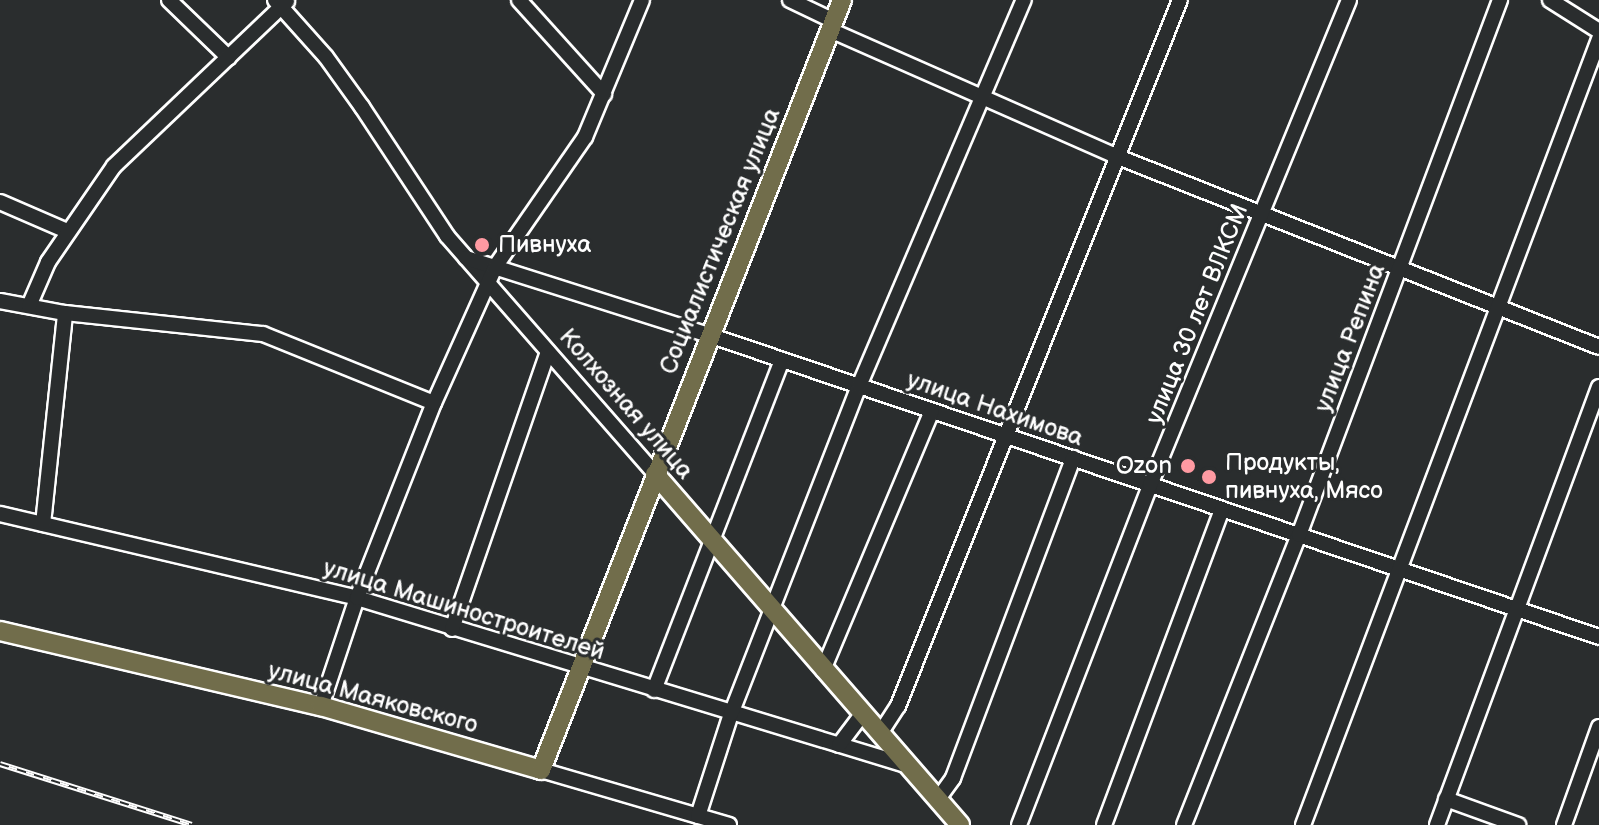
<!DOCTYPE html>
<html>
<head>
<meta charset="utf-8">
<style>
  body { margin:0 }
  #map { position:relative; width:1599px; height:825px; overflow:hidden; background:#2a2d2e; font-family:"Balsamiq Sans",sans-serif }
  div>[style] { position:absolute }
  .roads { filter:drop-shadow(2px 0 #fff) drop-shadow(-2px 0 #fff) drop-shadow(0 2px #fff) drop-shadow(0 -2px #fff) }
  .minor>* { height:14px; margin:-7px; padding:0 7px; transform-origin:7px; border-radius:7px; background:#2a2d2e }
  .major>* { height:18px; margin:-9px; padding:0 9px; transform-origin:9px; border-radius:9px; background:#716d4b }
  .rail>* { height:6px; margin-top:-3px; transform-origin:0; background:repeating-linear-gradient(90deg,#2a2d2e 0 9px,#fff 0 18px); box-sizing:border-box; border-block:2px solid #fff }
  .dots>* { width:22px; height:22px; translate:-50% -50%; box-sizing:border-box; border:4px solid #2a2d2e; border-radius:50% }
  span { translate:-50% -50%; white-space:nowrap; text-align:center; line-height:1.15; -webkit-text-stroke:6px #2a2d2e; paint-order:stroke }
  .street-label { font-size:24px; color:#fff }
  .poi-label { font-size:24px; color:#fff }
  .left { translate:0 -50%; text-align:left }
  .right { translate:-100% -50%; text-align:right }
</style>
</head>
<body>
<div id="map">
  <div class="roads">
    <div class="minor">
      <div style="left:169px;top:0;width:83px;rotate:44deg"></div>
      <div style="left:275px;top:0;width:76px;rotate:48.2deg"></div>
      <div style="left:326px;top:57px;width:62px;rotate:54.2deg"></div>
      <div style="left:362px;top:107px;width:154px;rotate:56.6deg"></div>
      <div style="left:447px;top:236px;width:316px;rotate:48.8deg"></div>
      <div style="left:519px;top:0;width:127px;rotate:47.9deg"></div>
      <div style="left:790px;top:0;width:49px;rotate:25.5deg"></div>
      <div style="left:1550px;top:0;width:58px;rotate:32.3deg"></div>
      <div style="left:830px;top:30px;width:315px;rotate:23.8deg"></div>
      <div style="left:1118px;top:157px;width:517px;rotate:21.55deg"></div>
      <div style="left:0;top:202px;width:73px;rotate:23.4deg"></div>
      <div style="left:466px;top:258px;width:255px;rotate:17.6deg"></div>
      <div style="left:709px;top:335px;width:940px;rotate:18.74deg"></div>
      <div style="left:0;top:301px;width:66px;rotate:10.5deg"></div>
      <div style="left:65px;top:313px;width:199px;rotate:6.1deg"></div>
      <div style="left:263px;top:334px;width:184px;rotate:22deg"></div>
      <div style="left:29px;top:306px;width:48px;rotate:-66.6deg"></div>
      <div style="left:48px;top:262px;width:116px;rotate:-55.5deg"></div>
      <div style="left:114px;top:166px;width:239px;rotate:-43.6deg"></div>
      <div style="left:0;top:514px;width:367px;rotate:13.2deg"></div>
      <div style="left:357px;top:598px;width:577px;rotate:16.93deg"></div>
      <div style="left:43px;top:524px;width:212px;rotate:-84deg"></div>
      <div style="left:452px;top:629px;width:293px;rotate:-70.9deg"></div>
      <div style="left:823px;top:670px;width:281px;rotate:-67.2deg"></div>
      <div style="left:654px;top:690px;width:354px;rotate:-68.8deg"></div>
      <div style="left:321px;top:706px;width:114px;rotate:-71.6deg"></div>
      <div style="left:357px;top:598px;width:210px;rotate:-68.5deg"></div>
      <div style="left:434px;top:403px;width:149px;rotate:-65.8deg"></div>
      <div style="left:495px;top:267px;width:158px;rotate:-55.3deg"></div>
      <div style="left:585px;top:137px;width:148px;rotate:-67.4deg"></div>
      <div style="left:881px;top:732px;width:31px;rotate:-57deg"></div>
      <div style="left:898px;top:706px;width:760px;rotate:-68.23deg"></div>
      <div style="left:839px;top:745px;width:40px;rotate:-53deg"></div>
      <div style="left:541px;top:770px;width:196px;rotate:16.3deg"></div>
      <div style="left:938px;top:799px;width:26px;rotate:-54deg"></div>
      <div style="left:953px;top:778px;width:342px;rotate:-69.4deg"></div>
      <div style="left:1446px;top:799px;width:77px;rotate:19.9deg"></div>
      <div style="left:698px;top:816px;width:107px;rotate:-72.1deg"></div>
      <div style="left:731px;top:714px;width:352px;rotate:-68.7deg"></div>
      <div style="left:859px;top:386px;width:420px;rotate:-66.9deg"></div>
      <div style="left:1019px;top:825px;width:364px;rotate:-68.9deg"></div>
      <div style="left:1150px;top:485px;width:524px;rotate:-67.69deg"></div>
      <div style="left:1104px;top:825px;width:337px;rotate:-69.5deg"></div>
      <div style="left:1184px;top:825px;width:312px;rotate:-68.4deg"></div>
      <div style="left:1299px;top:535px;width:572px;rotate:-69.41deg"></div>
      <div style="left:1303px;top:825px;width:840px;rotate:-69.36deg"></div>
      <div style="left:1437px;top:825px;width:467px;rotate:-69.7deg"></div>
      <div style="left:1564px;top:825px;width:104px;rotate:-70.3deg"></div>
    </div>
    <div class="major">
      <div style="left:655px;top:474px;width:465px;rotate:49deg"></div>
      <div style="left:0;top:631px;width:330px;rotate:13.2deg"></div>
      <div style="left:321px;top:706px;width:229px;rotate:16.2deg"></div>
      <div style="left:541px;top:770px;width:827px;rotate:-68.65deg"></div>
    </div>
  </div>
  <div class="rail">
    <div style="left:0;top:764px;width:201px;rotate:17.6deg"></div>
  </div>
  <div class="dots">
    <div style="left:482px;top:245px;background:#ff9aa2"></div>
    <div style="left:1188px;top:466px;background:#ff9aa2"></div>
    <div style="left:1209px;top:477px;background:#ff9aa2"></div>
  </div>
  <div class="street-label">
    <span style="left:720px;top:241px;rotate:-68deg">Социалистическая улица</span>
    <span style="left:1197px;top:314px;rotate:-68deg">улица 30 лет ВЛКСМ</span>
    <span style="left:1350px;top:338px;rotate:-69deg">улица Репина</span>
    <span style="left:626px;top:404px;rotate:49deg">Колхозная улица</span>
    <span style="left:995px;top:409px;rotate:19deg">улица Нахимова</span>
    <span style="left:464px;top:610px;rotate:17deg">улица Машиностроителей</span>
    <span style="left:373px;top:698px;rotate:15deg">улица Маяковского</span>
  </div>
  <div class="poi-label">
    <span class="left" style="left:498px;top:245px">Пивнуха</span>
    <span class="left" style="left:1225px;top:477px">Продукты,<br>пивнуха, Мясо</span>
    <span class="right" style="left:1172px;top:466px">Ozon</span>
  </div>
</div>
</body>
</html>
